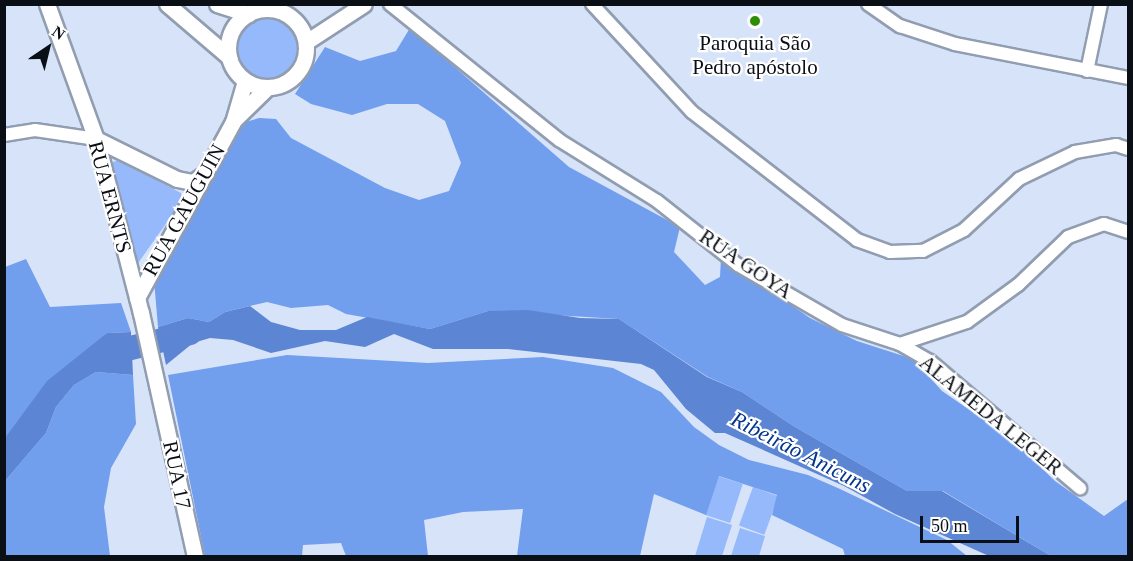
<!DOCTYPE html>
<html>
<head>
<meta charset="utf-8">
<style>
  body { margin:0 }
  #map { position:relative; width:1133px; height:561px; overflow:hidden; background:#d7e3f8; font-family:Georgia,serif }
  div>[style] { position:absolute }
  .green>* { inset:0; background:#95b9fa; transform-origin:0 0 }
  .round { border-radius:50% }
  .forest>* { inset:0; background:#729eee }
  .water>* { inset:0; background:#5c86d4 }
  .river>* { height:24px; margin:-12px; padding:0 12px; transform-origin:12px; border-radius:12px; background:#5c86d4 }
  .roads { filter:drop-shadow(2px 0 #919db0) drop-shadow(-2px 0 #919db0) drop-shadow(0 2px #919db0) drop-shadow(0 -2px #919db0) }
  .minor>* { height:12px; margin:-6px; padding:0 6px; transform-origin:6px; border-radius:6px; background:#fff }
  .tertiary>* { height:15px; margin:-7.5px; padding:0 7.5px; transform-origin:7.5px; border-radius:7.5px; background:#fff }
  .tertiary>.ring { margin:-7.5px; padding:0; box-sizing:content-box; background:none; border:15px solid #fff; border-radius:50% }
  .dots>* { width:16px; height:16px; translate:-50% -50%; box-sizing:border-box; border:3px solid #fff; border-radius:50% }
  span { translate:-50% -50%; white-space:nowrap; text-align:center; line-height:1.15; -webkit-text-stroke:4.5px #fff; paint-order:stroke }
  .poi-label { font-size:21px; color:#0a0e15 }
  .street-label { font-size:21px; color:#0a0e15 }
  .water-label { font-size:22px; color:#03348e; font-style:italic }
  .frame { position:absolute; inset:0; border:6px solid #0a0e15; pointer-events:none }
  .north { position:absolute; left:18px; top:18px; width:60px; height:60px; -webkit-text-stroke:4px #fff; paint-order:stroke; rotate:35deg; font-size:16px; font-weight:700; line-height:24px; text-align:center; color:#0a0e15 }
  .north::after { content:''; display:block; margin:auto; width:21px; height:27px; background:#0a0e15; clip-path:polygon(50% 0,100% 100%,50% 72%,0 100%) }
  .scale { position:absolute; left:920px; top:516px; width:99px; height:27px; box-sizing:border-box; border:3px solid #0a0e15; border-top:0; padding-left:8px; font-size:18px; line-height:21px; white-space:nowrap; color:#0a0e15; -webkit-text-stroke:4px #fff; paint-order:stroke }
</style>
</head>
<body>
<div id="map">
  <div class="green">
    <div class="round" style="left:235px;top:18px;width:62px;height:62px"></div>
    <div style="clip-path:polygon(119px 160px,181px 193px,182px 201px,136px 266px,108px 171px,110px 163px)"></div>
    <div style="left:718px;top:476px;width:26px;height:41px;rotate:18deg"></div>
    <div style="left:753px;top:487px;width:27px;height:41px;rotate:20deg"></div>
    <div style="clip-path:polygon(707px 517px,732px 525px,722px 556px,695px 556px)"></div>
    <div style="clip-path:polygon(740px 528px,765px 536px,759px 556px,731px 556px)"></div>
  </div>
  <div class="forest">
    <div style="clip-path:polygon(410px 28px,569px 167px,680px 227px,674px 252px,705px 285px,720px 277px,721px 257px,810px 318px,857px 341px,913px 359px,942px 391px,1012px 439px,1055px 481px,1104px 516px,1128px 499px,1128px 556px,1051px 556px,943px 491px,907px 491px,795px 427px,742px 392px,708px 377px,619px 319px,488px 311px,430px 329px,346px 314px,328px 305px,291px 308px,267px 302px,225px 312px,209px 322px,188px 318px,158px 327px,154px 280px,181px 237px,239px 124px,259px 118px,276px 119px,291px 138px,385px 188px,419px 200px,449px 191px,461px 163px,445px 121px,418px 104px,387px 104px,352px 115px,311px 104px,295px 94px,325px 47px,360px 61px,396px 51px)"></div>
    <div style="clip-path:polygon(26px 259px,50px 307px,121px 303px,131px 332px,107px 333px,5px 438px,5px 267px)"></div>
    <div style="clip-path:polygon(287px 355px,428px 363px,543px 357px,613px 368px,661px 392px,694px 427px,719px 445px,749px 460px,808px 475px,840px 489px,947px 540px,967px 556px,845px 556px,843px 549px,772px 515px,777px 495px,719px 476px,706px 515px,654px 494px,640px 556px,517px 556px,523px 509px,463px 512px,424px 520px,428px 556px,346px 556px,341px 543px,303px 545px,302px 556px,205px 556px,168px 375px)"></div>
    <div style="clip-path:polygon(96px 372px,133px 375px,136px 424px,111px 468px,104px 507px,110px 556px,5px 556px,5px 481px,46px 433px,56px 407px,74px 385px)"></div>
  </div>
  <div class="water">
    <div style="clip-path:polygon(250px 306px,271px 322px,300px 330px,336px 330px,367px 317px,430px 329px,488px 311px,528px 310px,580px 318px,619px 319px,707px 377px,742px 392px,795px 427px,907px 491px,942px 491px,1051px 556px,989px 556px,895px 514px,844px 486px,725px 433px,715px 433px,686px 409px,654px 370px,641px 364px,508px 349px,433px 349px,394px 334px,365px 347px,325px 341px,271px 353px,233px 340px,210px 338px,193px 343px,166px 365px,158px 327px,188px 318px,209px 322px,225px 312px)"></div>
    <div style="clip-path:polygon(131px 332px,133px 375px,96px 372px,74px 385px,56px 407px,46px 433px,5px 481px,5px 438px,47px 381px,107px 333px)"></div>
  </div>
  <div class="river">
    <div style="left:101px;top:360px;width:24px;rotate:-24deg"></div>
    <div style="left:123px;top:350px;width:69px;rotate:-14.2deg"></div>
  </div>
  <div class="roads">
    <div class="minor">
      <div style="left:390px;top:4px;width:217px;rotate:38.8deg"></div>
      <div style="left:559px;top:140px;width:115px;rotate:31.9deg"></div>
      <div style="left:657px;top:201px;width:103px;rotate:38.3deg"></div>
      <div style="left:738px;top:265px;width:120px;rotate:30deg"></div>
      <div style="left:842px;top:325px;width:61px;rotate:18.1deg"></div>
      <div style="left:900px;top:344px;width:71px;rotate:-18.2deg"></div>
      <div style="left:967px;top:322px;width:63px;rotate:-36deg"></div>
      <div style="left:1018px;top:285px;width:69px;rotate:-43.8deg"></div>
      <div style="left:1068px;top:237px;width:38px;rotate:-20deg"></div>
      <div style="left:1104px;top:224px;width:25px;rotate:18deg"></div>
      <div style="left:592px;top:4px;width:147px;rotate:47.2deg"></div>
      <div style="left:692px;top:112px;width:209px;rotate:37.8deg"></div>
      <div style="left:857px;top:240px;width:35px;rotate:20deg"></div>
      <div style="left:890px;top:252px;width:33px;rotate:-2deg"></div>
      <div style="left:923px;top:251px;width:46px;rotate:-27.1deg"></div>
      <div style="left:964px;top:230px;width:75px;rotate:-42.8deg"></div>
      <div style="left:1019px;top:179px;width:62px;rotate:-25.7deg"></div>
      <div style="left:1075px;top:152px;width:42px;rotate:-9.7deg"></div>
      <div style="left:1116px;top:145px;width:13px;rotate:18deg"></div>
      <div style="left:868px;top:4px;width:39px;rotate:35deg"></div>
      <div style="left:900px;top:26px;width:58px;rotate:18.1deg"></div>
      <div style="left:955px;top:44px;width:176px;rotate:11.1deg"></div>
      <div style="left:1087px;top:71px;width:68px;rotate:-78.2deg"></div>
      <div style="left:4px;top:135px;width:31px;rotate:-9deg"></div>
      <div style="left:35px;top:130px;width:62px;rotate:8.4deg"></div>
      <div style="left:900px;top:344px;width:34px;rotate:30deg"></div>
      <div style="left:930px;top:361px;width:197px;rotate:40.3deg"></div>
    </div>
    <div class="tertiary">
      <div style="left:47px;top:4px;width:144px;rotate:70.1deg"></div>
      <div style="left:96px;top:139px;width:180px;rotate:75.5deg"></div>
      <div style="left:141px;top:313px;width:249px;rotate:77.5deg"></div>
      <div style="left:167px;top:4px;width:82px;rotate:40.5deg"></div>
      <div style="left:217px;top:4px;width:33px;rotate:18deg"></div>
      <div class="ring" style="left:228px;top:9px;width:63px;height:63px"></div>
      <div style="left:306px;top:42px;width:69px;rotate:-33.2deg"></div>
      <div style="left:235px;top:119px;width:46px;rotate:-44.1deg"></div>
      <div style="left:96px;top:139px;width:90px;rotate:26.3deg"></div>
      <div style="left:177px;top:179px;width:16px;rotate:11deg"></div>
      <div style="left:193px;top:182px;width:16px;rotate:-35deg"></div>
      <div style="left:137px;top:298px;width:200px;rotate:-61.4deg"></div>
      <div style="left:233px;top:122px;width:43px;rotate:-73.7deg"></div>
    </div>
  </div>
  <div class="dots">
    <div style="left:755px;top:21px;background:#2e8e02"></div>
  </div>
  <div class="poi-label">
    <span style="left:755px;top:55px">Paroquia São<br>Pedro apóstolo</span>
  </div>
  <div class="street-label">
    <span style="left:110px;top:197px;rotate:75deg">RUA ERNTS</span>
    <span style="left:184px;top:210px;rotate:-61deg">RUA GAUGUIN</span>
    <span style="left:746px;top:264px;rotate:34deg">RUA GOYA</span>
    <span style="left:991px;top:415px;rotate:39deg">ALAMEDA LEGER</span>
    <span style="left:177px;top:475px;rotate:78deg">RUA 17</span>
  </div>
  <div class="water-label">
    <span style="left:801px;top:452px;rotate:27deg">Ribeirão Anicuns</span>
  </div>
  <div class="frame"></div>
  <div class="north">N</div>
  <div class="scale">50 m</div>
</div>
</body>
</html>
